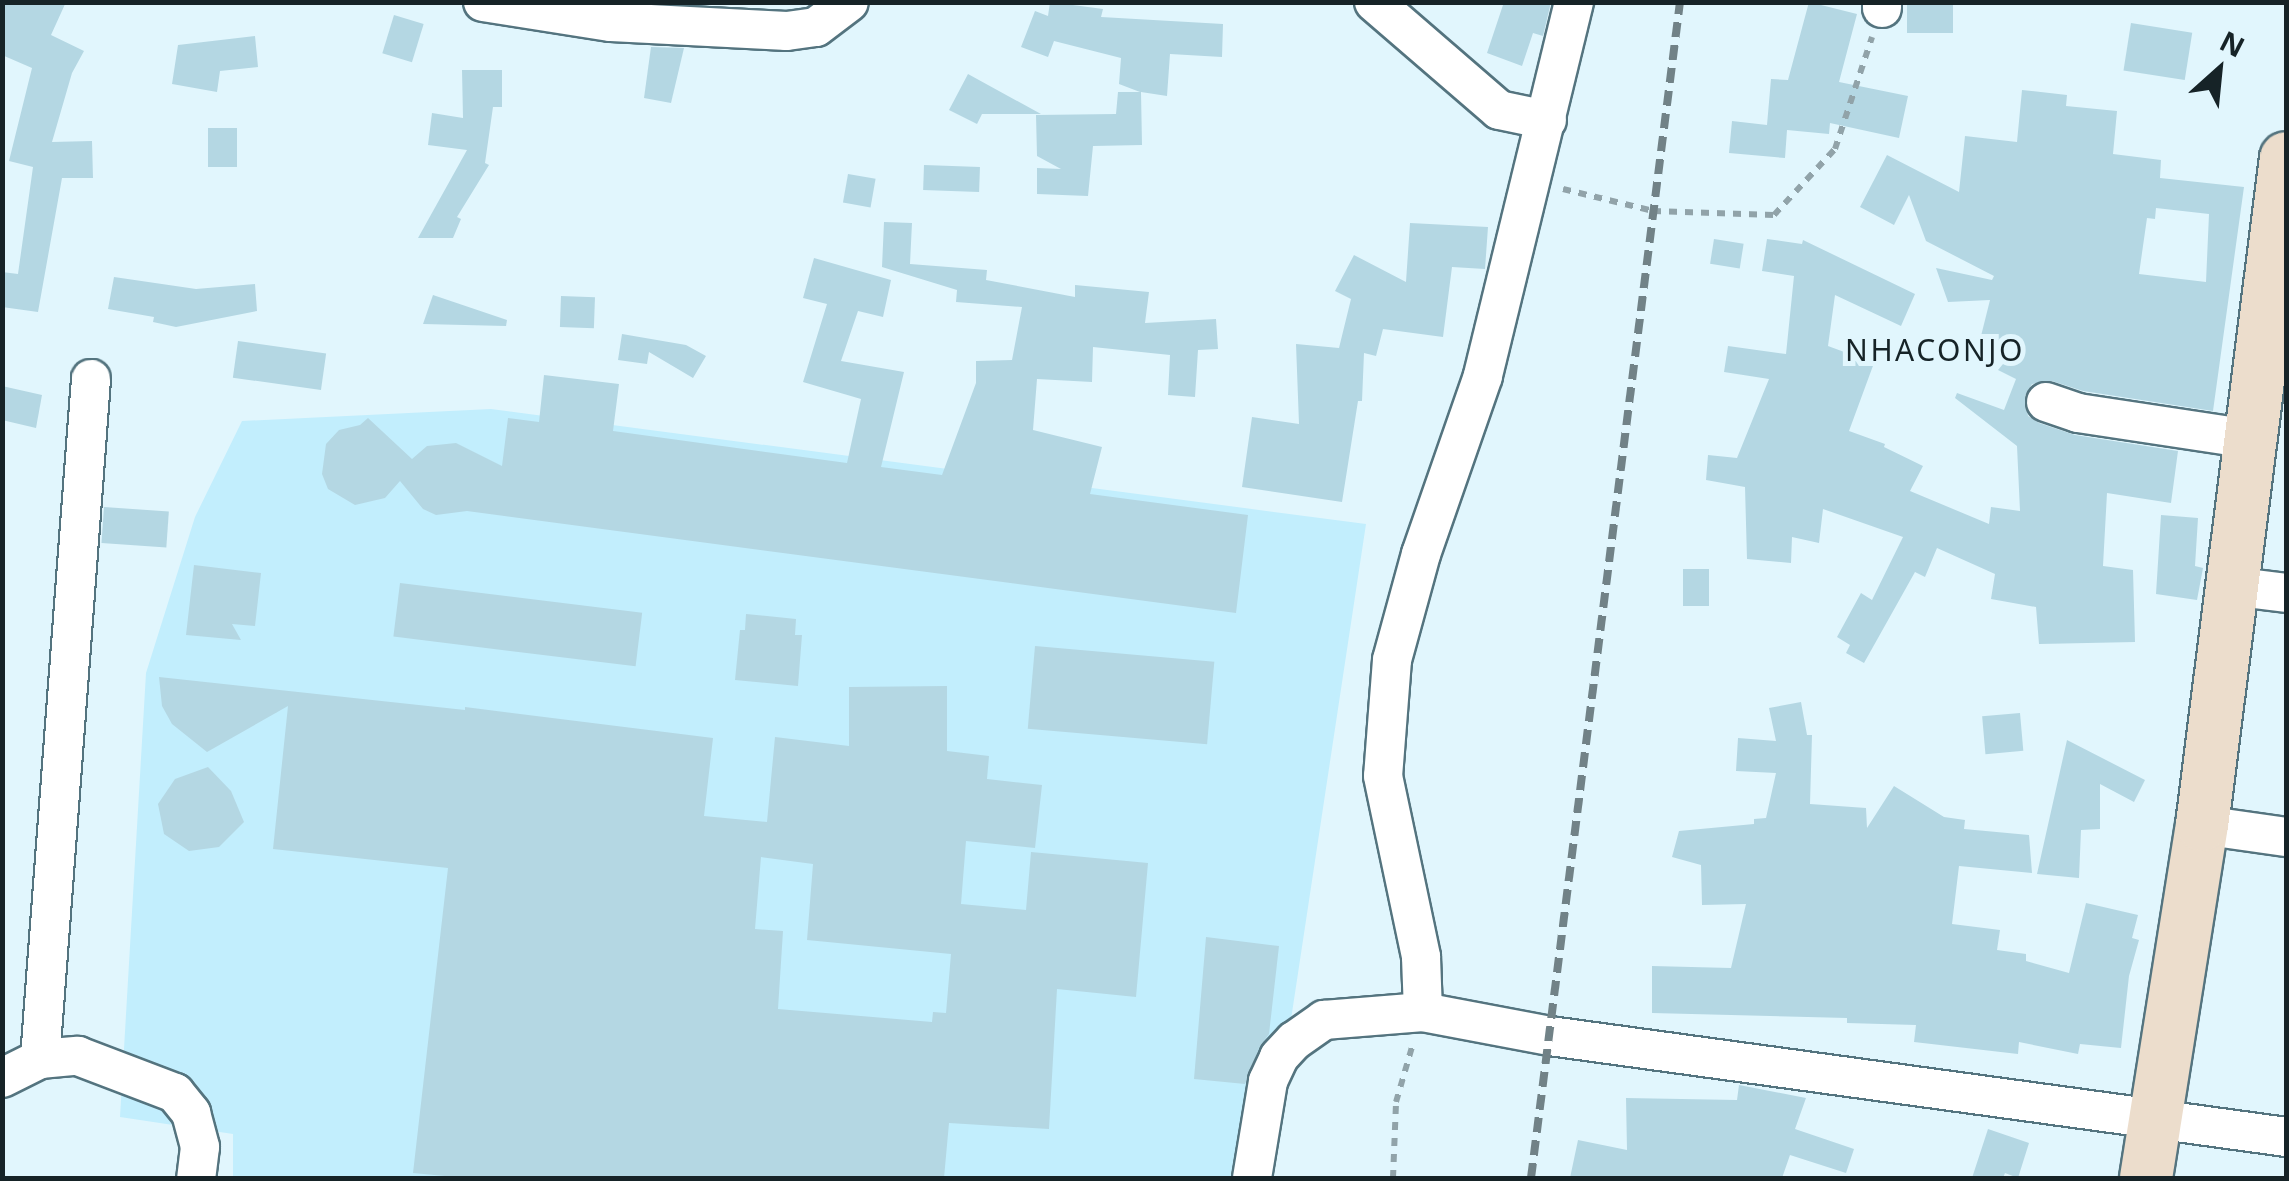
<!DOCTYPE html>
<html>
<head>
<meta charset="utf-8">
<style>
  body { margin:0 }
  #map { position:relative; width:2289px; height:1181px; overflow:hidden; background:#e1f6fd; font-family:"Noto Sans",sans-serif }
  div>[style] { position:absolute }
  .built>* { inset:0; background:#c2eefd }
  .building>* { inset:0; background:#b4d7e3; transform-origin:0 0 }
  .path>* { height:6px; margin-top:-3px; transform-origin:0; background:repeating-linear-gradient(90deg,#91a3a9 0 8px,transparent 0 16px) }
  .roads { filter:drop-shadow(2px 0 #54747f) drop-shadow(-2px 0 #54747f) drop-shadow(0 2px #54747f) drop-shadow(0 -2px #54747f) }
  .minor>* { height:38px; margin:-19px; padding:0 19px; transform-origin:19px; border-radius:19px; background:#fff }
  .secondary>* { height:52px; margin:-26px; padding:0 26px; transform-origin:26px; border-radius:26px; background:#ecddcc }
  .rail>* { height:8px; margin-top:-4px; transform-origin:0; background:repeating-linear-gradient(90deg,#718287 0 15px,transparent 0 23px) }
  span { translate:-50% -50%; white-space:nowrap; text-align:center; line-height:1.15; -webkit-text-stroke:10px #e1f6fd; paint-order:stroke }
  .neighbourhood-label { font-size:30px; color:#162327; letter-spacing:2.5px }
  .frame { position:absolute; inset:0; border:5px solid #162327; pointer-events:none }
  .north { position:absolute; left:2169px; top:20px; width:100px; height:100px; -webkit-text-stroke:8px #e1f6fd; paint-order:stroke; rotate:27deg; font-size:28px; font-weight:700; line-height:40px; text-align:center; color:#162327 }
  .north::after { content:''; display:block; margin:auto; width:35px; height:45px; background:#162327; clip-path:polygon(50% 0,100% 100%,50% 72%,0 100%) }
</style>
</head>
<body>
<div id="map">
  <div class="built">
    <div style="clip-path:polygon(491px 409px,1366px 524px,1267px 1178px,233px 1178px,233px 1134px,120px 1117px,146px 673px,195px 517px,242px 421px)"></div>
  </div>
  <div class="building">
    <div style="clip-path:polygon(2px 2px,66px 2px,51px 35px,84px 51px,72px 73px,52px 142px,92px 141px,93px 178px,62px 178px,38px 312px,2px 307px,2px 272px,18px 274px,33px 167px,9px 161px,32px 68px,2px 55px)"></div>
    <div style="clip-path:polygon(1050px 2px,1103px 9px,1101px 17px,1223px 24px,1222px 57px,1170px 54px,1167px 96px,1141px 92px,1142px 145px,1093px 146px,1088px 196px,1037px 194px,1037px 168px,1061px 169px,1037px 156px,1036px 115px,1116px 114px,1118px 92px,1140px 92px,1119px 84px,1121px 58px,1054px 41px,1048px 57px,1021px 47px,1035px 11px,1048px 16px)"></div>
    <div style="clip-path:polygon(1504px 2px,1551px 2px,1543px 36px,1533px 33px,1522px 66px,1487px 53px)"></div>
    <div style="clip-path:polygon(1809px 2px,1857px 14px,1839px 82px,1908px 96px,1899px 138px,1830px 123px,1829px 134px,1787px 130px,1785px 158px,1729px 153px,1732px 121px,1767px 125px,1771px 79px,1788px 80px)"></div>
    <div style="left:1907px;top:2px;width:46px;height:31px"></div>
    <div style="left:394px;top:15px;width:31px;height:40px;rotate:17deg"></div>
    <div style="left:2131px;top:23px;width:62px;height:48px;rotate:9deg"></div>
    <div style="clip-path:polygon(255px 36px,258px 67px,220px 71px,217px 92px,172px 84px,178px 45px)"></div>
    <div style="clip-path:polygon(651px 47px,684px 48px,671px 103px,644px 98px)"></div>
    <div style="clip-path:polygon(462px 70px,502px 70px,502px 107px,493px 107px,485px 163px,489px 165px,457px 217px,461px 219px,453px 238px,418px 238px,467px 150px,428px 145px,432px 113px,463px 118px)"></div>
    <div style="clip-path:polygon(968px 74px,1041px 114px,982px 114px,977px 124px,949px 110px)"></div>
    <div style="clip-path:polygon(evenodd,2022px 90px,2067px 95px,2066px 106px,2117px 111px,2113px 154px,2161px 160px,2160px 178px,2244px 187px,2213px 411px,2083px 391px,2052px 381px,2032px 384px,2025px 396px,2028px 416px,2039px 423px,2075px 435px,2178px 451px,2171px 503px,2107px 493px,2103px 566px,2133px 570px,2135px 642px,2039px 644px,2036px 607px,1991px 599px,1995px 574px,1937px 548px,1925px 577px,1915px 572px,1864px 663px,1846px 653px,1850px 645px,1837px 637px,1861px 593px,1872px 600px,1903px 537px,1823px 509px,1819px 543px,1792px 537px,1791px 563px,1747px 559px,1745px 487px,1706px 480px,1708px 455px,1737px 458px,1769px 379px,1724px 372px,1728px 346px,1786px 354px,1794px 276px,1762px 271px,1767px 239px,1802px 244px,1803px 240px,1915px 294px,1901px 326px,1835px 295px,1828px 346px,1874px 363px,1849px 431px,1885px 444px,1884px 447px,1923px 466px,1910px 491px,1989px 524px,1991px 507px,2020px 511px,2017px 446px,1955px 398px,1957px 393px,2004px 410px,2016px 379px,1998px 370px,2018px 346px,1981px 336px,1990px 300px,1948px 302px,1936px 268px,1992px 280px,1994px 276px,1926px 241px,1909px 195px,1894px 225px,1860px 207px,1887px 155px,1959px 192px,1965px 136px,2017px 142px,2022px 90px,2156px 208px,2209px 214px,2206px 282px,2139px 274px,2147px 218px,2155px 219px,2156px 208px)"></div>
    <div style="left:208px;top:128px;width:29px;height:39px"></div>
    <div style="left:924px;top:165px;width:56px;height:25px;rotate:2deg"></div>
    <div style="left:848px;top:174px;width:28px;height:29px;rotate:10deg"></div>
    <div style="clip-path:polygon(884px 222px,912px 223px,910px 264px,987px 270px,986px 280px,1075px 297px,1075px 285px,1149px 292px,1145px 323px,1216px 319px,1218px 349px,1198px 350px,1195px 397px,1168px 395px,1170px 355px,1093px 347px,1092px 382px,1037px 379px,1033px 430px,1102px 447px,1090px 494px,1248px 515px,1236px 613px,467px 511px,436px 515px,423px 509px,400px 481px,385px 498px,355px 505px,328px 489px,322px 474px,326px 444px,339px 430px,360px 425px,368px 418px,412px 459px,427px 446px,456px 443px,502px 466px,508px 418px,539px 422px,544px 375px,619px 384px,613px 431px,847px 463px,861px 399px,803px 382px,827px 304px,803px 298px,814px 258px,891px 280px,883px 317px,858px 311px,841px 361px,904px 372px,881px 467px,942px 475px,976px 383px,976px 361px,1012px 360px,1022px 307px,956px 302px,957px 290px,882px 267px)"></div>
    <div style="clip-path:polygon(1410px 223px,1488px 227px,1485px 269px,1452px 267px,1443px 337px,1383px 329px,1376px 356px,1364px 353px,1362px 401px,1358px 401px,1342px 502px,1242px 487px,1252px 417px,1299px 424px,1296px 344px,1339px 348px,1351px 299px,1335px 291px,1354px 255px,1406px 282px)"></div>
    <div style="left:1714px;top:239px;width:30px;height:25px;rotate:9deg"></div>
    <div style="clip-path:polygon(114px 277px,196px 289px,255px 284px,257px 311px,176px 327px,153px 322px,154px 317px,108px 309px)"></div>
    <div style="clip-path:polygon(433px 295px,507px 320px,506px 326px,423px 324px)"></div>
    <div style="left:561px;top:296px;width:34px;height:31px;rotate:2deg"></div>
    <div style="clip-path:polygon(622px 334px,686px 345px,706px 356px,693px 378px,649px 352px,647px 364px,618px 360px)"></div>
    <div style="left:238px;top:341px;width:89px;height:37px;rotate:8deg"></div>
    <div style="clip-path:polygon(2px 386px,42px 395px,36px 428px,2px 420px)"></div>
    <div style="left:104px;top:507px;width:65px;height:36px;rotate:4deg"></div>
    <div style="clip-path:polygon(2161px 515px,2198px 518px,2195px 566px,2203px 568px,2197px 600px,2156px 594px)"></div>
    <div style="clip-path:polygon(194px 565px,261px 573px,255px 626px,232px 624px,241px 640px,186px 635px)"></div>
    <div style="left:1709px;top:569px;width:37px;height:26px;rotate:90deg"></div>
    <div style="left:400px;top:583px;width:244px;height:54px;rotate:7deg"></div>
    <div style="clip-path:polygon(746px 614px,796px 619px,795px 635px,802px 635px,798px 686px,735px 680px,740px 630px,745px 630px)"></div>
    <div style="left:1035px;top:646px;width:180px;height:83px;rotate:5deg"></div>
    <div style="clip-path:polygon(evenodd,159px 677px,465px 710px,465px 707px,713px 738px,704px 816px,767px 822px,775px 737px,849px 746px,849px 687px,947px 686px,947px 751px,989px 756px,987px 779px,1042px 785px,1035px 848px,966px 841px,961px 904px,1026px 910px,1031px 852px,1148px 863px,1136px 997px,1057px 989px,1049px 1129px,949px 1123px,944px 1178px,466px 1178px,413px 1173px,448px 868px,273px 849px,288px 706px,207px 752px,172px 724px,162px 706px,159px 677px,761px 857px,813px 864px,807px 940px,951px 954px,946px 1013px,933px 1012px,932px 1022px,778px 1009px,783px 931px,755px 929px,761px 857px)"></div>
    <div style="clip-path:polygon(1801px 702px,1807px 735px,1812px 735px,1810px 804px,1866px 808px,1867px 828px,1894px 786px,1944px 817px,1965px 820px,1964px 829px,2029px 835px,2032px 873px,1959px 866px,1952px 924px,2000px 930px,1997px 950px,2026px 954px,2026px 961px,2069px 973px,2086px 903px,2138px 915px,2132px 938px,2139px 940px,2129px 976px,2121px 1048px,2080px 1044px,2078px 1054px,2019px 1042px,2018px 1054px,1914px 1042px,1916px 1025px,1847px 1023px,1847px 1018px,1652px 1013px,1652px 966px,1731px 968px,1746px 904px,1702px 905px,1701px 865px,1672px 857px,1679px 831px,1754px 824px,1754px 819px,1766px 818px,1776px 773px,1736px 771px,1738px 738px,1776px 741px,1769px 708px)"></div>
    <div style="left:2020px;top:713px;width:38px;height:38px;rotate:85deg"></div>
    <div style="clip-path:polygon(2067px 740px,2145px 780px,2134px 802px,2100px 784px,2100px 829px,2081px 830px,2079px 878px,2037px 874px)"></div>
    <div style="clip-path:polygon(208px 767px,231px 791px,244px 822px,219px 847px,189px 851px,164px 834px,158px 804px,175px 779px)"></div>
    <div style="clip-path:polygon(1206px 937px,1279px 946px,1269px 1034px,1259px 1048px,1245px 1084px,1194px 1079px)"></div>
    <div style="clip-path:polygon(1739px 1085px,1806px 1098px,1795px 1129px,1854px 1149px,1846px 1173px,1790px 1155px,1782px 1178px,1570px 1178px,1578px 1140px,1627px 1150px,1626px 1098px,1737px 1100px)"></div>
    <div style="clip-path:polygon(1988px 1129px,2029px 1143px,2018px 1178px,2005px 1173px,2003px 1178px,1972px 1178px)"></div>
  </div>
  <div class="path">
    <div style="left:1563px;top:189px;width:93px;rotate:13.7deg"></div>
    <div style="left:1653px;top:211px;width:121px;rotate:1.9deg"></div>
    <div style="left:1774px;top:215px;width:90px;rotate:-47.3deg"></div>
    <div style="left:1835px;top:149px;width:118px;rotate:-71.7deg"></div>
    <div style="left:1393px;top:1178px;width:76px;rotate:-87.7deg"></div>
    <div style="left:1396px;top:1102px;width:57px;rotate:-73.8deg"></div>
  </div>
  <div class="roads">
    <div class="minor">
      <div style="left:483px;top:2px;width:130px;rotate:8.9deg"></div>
      <div style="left:611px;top:22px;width:176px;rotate:2.9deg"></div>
      <div style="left:787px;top:31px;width:29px;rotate:-8deg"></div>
      <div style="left:816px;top:27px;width:41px;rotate:-37.1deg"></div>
      <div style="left:1374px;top:2px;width:165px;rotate:40.8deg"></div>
      <div style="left:1499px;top:110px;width:49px;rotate:11.8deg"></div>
      <div style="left:1574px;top:2px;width:385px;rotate:103.7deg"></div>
      <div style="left:1483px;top:376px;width:188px;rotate:109.2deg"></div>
      <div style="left:1421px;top:554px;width:110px;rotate:105.3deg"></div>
      <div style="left:1392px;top:660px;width:116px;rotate:94.4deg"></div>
      <div style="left:1383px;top:776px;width:185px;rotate:78.1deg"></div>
      <div style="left:1421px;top:957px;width:55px;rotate:87.9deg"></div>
      <div style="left:1423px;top:1012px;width:129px;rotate:10.7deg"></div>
      <div style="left:1550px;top:1036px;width:743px;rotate:7.81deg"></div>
      <div style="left:1882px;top:8px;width:6px;rotate:-90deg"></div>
      <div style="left:2046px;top:402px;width:34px;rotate:19deg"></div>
      <div style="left:2078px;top:413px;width:174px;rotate:8.6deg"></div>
      <div style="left:2230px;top:586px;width:56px;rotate:7.1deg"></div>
      <div style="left:2202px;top:825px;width:85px;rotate:8.1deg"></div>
      <div style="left:40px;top:1059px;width:682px;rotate:-85.71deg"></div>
      <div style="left:2px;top:1078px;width:42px;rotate:-26.6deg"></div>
      <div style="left:40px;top:1059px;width:38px;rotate:-5deg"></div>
      <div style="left:78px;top:1056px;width:104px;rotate:20.9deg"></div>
      <div style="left:175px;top:1093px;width:26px;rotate:51deg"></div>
      <div style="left:191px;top:1113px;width:35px;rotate:75deg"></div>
      <div style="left:200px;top:1147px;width:31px;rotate:97deg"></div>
      <div style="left:1252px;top:1178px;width:98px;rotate:-80.6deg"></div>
      <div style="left:1268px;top:1081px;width:26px;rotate:-65deg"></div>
      <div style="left:1279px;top:1057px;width:22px;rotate:-47deg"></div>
      <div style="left:1294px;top:1041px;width:37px;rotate:-35deg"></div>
      <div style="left:1324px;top:1020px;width:99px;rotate:-4.6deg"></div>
    </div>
    <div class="secondary">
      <div style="left:2146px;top:1178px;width:357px;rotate:-81deg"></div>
      <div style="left:2202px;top:825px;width:672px;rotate:-82.82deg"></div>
    </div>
  </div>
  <div class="rail">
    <div style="left:1531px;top:1178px;width:1185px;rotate:-82.78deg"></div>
  </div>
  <div class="neighbourhood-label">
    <span style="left:1935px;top:350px">NHACONJO</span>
  </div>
  <div class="frame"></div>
  <div class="north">N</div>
</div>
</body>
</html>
